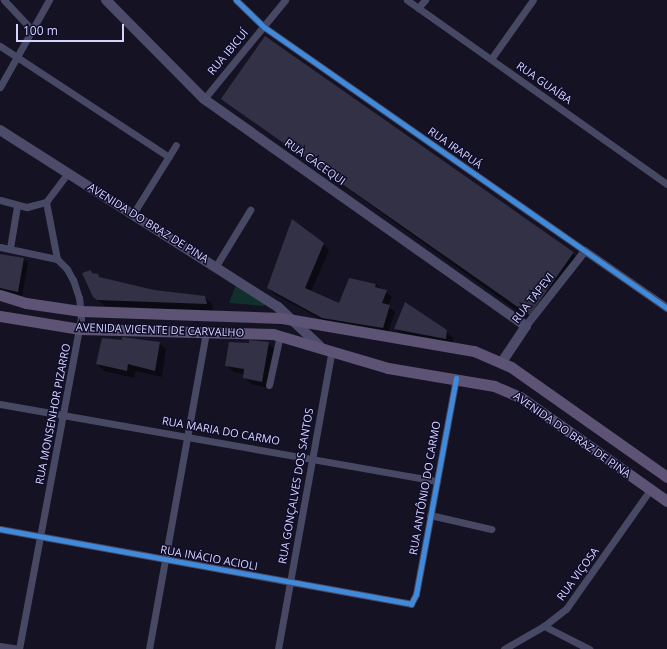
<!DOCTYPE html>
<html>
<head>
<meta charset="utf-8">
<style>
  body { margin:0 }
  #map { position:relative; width:667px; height:649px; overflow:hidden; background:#151323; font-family:"Open Sans",sans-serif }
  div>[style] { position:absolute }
  .green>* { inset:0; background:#102f2d }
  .shadow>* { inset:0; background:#0007 }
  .building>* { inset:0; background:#333145; transform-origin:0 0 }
  .minor>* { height:7px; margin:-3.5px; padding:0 3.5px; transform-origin:3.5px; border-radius:3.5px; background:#474964 }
  .tertiary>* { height:8px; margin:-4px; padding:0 4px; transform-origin:4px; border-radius:4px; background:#474964 }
  .secondary>* { height:10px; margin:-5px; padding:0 5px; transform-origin:5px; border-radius:5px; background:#4c4c6a }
  .primary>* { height:11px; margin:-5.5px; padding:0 5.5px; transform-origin:5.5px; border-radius:5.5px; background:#5c5375 }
  .cycleway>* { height:5px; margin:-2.5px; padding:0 2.5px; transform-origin:2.5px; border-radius:2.5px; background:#408adc }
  span { translate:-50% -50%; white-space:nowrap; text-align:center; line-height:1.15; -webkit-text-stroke:3px #0f0d29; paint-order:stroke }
  .street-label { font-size:11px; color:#d6d4ff }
  .scale { position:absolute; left:16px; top:24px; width:108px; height:18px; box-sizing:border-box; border:2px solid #d6d4ff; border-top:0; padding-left:5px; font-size:12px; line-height:14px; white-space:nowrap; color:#d6d4ff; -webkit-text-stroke:3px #0f0d29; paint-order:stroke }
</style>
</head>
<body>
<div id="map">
  <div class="green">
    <div style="clip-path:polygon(236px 285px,266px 302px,264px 306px,229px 303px)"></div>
  </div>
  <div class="shadow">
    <div style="clip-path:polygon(223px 99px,573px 254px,579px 261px,533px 322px)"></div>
    <div style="clip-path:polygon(323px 244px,329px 250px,311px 292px,340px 304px,349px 279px,376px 284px,392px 297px,388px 306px,395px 312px,388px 333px,328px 323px,274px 294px,268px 288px)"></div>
    <div style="clip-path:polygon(0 256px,23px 259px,28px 263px,22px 296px,0 290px)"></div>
    <div style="clip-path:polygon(91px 271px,102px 279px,154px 291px,205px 297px,212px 304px,213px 311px,105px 306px,93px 296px)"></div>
    <div style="clip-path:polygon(395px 328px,446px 331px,453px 338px,452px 345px,402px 335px)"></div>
    <div style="clip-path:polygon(159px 343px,166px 349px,162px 377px,135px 371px,134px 378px,104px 371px,97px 364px)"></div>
    <div style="clip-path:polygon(268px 343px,275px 350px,268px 388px,251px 384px,244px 377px,244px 374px,233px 372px,226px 365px)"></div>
  </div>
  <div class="building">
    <div style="left:265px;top:36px;width:377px;height:77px;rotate:35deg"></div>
    <div style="clip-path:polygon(292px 219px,324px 243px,305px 288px,339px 303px,349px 278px,376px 284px,375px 287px,387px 290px,382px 303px,390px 305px,383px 328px,322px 318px,267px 288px)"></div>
    <div style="clip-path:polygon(0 254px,24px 258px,18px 292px,0 288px)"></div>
    <div style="clip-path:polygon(91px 270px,92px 273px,98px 274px,99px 277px,154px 290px,205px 296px,207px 304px,97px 300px,93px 297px,82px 273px)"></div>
    <div style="clip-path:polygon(405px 302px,447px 330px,446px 339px,394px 329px)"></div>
    <div style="clip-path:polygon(122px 337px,160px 342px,155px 371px,128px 364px,127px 371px,96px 364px,102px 338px,122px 340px)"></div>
    <div style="clip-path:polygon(249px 340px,269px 342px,262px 382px,243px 378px,244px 369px,225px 366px,229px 342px,249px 343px)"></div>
  </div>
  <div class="minor">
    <div style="left:4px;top:0;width:41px;rotate:47deg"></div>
    <div style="left:236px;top:0;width:39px;rotate:44deg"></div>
    <div style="left:264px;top:27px;width:391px;rotate:34.9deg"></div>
    <div style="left:407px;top:0;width:319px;rotate:35.3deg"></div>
    <div style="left:418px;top:8px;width:11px;rotate:-49deg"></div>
    <div style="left:0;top:46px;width:202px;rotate:33.3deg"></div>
    <div style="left:491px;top:59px;width:72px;rotate:-54.6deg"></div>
    <div style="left:0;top:87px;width:100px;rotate:-60.6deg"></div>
    <div style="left:204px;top:99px;width:128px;rotate:-50.7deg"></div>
    <div style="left:0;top:200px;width:28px;rotate:15deg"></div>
    <div style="left:27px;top:207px;width:20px;rotate:-15deg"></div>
    <div style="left:46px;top:202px;width:36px;rotate:-53deg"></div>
    <div style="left:133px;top:214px;width:81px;rotate:-58.1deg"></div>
    <div style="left:0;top:247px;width:58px;rotate:11.9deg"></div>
    <div style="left:10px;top:248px;width:43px;rotate:-80.5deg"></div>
    <div style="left:216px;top:266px;width:66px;rotate:-58.7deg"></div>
    <div style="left:269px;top:385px;width:51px;rotate:-77.6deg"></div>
    <div style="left:0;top:404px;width:444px;rotate:10deg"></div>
    <div style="left:430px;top:515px;width:63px;rotate:12.9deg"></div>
    <div style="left:0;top:529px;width:418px;rotate:10.3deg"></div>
    <div style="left:411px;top:604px;width:11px;rotate:-63deg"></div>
    <div style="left:416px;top:594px;width:220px;rotate:-79.5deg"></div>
    <div style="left:544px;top:626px;width:51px;rotate:27.1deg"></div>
    <div style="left:0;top:646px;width:18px;rotate:9deg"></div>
    <div style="left:19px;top:649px;width:336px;rotate:-79.4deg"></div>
    <div style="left:81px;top:319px;width:21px;rotate:-95deg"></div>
    <div style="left:79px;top:298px;width:19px;rotate:-108deg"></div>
    <div style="left:73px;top:280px;width:13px;rotate:-119deg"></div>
    <div style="left:67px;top:269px;width:14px;rotate:-135deg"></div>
    <div style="left:57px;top:259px;width:58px;rotate:-100.9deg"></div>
    <div style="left:149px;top:649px;width:323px;rotate:-79.8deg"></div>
    <div style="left:278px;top:649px;width:304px;rotate:-79.8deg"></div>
    <div style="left:504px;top:649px;width:46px;rotate:-29.9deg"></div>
    <div style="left:544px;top:626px;width:28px;rotate:-38deg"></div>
    <div style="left:566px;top:609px;width:146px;rotate:-54.8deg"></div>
  </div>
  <div class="tertiary">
    <div style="left:526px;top:326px;width:95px;rotate:-51.8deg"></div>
    <div style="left:585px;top:251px;width:100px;rotate:34.8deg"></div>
  </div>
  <div class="secondary">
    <div style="left:106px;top:0;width:139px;rotate:45.3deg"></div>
    <div style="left:204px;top:99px;width:394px;rotate:35.2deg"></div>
    <div style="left:526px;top:326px;width:43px;rotate:123.7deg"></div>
    <div style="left:0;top:130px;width:330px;rotate:32.5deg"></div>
    <div style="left:278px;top:307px;width:57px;rotate:42.9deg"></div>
  </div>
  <div class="primary">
    <div style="left:0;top:295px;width:27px;rotate:17deg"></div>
    <div style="left:26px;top:303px;width:56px;rotate:8.3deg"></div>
    <div style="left:81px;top:311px;width:201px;rotate:2deg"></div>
    <div style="left:282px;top:318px;width:195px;rotate:9.8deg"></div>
    <div style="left:474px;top:351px;width:40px;rotate:23.4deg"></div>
    <div style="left:511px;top:367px;width:191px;rotate:35.2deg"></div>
    <div style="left:0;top:316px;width:81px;rotate:9.2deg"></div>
    <div style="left:80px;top:329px;width:193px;rotate:1.5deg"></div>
    <div style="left:273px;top:334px;width:120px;rotate:16.5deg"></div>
    <div style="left:388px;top:368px;width:108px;rotate:9.6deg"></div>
    <div style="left:494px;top:386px;width:28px;rotate:23deg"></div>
    <div style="left:520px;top:397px;width:180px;rotate:35.3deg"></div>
  </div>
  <div class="cycleway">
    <div style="left:236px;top:0;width:39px;rotate:44deg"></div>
    <div style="left:264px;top:27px;width:491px;rotate:34.9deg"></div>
    <div style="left:0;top:529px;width:418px;rotate:10.3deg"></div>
    <div style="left:411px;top:604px;width:11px;rotate:-63deg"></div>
    <div style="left:416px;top:594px;width:220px;rotate:-79.5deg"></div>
  </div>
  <div class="street-label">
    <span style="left:228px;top:52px;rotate:-50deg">RUA IBICUÍ</span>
    <span style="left:544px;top:83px;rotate:35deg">RUA GUAÍBA</span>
    <span style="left:455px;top:148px;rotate:35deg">RUA IRAPUÁ</span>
    <span style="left:315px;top:162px;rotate:35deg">RUA CACEQUI</span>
    <span style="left:148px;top:223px;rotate:32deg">AVENIDA DO BRAZ DE PINA</span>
    <span style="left:533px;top:298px;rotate:-52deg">RUA TAPEVI</span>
    <span style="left:160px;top:330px;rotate:2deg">AVENIDA VICENTE DE CARVALHO</span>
    <span style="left:53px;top:414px;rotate:-79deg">RUA MONSENHOR PIZARRO</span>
    <span style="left:221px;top:431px;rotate:10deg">RUA MARIA DO CARMO</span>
    <span style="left:572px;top:435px;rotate:35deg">AVENIDA DO BRAZ DE PINA</span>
    <span style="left:296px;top:486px;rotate:-80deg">RUA GONÇALVES DOS SANTOS</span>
    <span style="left:425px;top:488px;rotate:-80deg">RUA ANTÔNIO DO CARMO</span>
    <span style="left:209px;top:558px;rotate:10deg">RUA INÁCIO ACIOLI</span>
    <span style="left:578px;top:574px;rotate:-54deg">RUA VIÇOSA</span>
  </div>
  <div class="scale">100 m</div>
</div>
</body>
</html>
